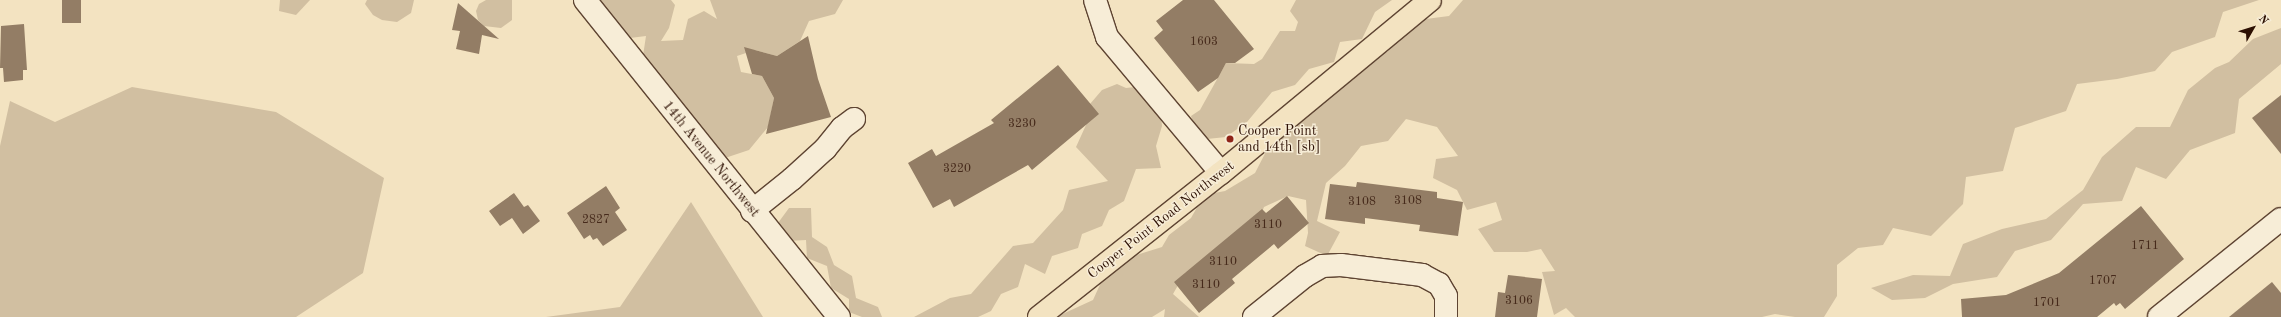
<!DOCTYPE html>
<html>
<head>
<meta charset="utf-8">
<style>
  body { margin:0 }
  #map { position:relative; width:2281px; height:317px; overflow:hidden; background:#f3e3c1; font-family:"Old Standard TT",serif }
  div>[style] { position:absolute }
  .green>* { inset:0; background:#d1bfa1 }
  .building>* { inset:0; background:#937d65; transform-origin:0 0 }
  .roads { filter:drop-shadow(1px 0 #5e4432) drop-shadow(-1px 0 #5e4432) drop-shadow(0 1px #5e4432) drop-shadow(0 -1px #5e4432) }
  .minor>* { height:22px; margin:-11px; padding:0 11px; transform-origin:11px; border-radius:11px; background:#f7edd7 }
  .major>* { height:22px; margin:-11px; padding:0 11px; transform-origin:11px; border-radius:11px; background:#f3e3c1 }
  .dots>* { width:11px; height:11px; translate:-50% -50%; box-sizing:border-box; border:2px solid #f7edd7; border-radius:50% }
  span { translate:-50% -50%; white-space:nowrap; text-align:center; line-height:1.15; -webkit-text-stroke:3px #f7edd7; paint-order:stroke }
  .number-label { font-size:12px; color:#462a1b }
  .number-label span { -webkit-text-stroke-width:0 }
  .poi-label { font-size:14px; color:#2c0f02 }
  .left { translate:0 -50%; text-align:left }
  .street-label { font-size:14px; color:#2c0f02 }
  .north { position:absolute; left:2233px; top:8px; width:40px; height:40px; -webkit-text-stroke:3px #f7edd7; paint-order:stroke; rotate:51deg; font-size:11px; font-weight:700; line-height:16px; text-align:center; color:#2c0f02 }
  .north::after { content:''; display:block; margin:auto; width:14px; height:18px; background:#2c0f02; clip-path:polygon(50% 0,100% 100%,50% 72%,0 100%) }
</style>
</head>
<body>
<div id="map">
  <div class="green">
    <div style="clip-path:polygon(280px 0,310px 0,296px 15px,279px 11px)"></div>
    <div style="clip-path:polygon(367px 0,414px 0,411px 13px,397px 22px,382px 20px,373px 15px,365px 4px)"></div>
    <div style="clip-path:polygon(486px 0,512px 0,512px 20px,501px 28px,484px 26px,478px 20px,476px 11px,479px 4px)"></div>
    <div style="clip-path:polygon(592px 0,671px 0,675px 5px,669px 28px,661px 41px,683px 40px,688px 19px,704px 11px,717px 19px,710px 0,843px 0,835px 14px,809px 21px,800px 41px,777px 56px,755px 50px,737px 56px,741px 72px,762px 76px,774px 98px,768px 127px,749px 150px,725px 158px,639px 82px,646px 36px,630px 38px,596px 24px)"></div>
    <div style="clip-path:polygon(1296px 0,1392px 0,1375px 12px,1362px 39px,1340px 42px,1334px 62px,1309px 69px,1295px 85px,1272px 92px,1247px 122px,1226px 137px,1207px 139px,1196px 133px,1191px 116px,1200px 110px,1226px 63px,1254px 64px,1262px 59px,1280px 31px,1295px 31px,1298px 22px,1290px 11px)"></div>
    <div style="clip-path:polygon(1463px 0,2259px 0,2223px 12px,2215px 37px,2172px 52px,2155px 71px,2117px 79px,2077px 84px,2066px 111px,2015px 128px,2003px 171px,1966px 177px,1963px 204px,1931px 236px,1893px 228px,1883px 245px,1858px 248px,1837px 265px,1837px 296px,1824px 317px,1795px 317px,1775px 314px,1762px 317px,1575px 317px,1566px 308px,1554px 315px,1542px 272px,1555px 271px,1541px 249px,1527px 252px,1494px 252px,1478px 229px,1502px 220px,1496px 202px,1467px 210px,1457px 190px,1433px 178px,1436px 159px,1458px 156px,1437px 127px,1406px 119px,1388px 141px,1361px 146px,1345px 166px,1326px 183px,1317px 221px,1340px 232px,1327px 256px,1305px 246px,1308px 233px,1306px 200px,1288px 196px,1264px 207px,1254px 234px,1185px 273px,1173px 294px,1199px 317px,1164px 317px,1165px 309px,1152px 317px,1056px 317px,1093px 300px,1103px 278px,1130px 257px,1162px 247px,1169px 235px,1191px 218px,1204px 195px,1225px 191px,1255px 173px,1273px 138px,1345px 61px,1387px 52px,1418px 20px,1449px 16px)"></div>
    <div style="clip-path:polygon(2281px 28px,2281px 64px,2239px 99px,2235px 133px,2190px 150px,2166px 179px,2136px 167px,2122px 201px,2083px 204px,2051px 240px,2015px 251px,1997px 277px,1953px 284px,1925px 298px,1892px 300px,1871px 288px,1913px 275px,1950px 276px,1963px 244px,2002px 229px,2046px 219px,2083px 190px,2102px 157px,2136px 127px,2170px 127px,2188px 90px,2215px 68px,2229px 62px,2253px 39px)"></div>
    <div style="clip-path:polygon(1117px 84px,1126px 88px,1144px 86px,1160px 105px,1162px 126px,1156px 146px,1161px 168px,1136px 169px,1124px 201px,1109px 210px,1102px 226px,1082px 234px,1078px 248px,1052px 256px,1045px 274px,1025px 264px,1018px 287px,1001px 294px,991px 311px,978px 317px,914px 317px,950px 298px,971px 294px,1013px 246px,1033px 243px,1063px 210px,1069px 190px,1108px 181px,1076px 147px,1086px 125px,1090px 104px,1102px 90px)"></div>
    <div style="clip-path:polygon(132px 87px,276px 112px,384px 178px,363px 273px,296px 317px,0 317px,0 146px,10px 101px,55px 122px)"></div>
    <div style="clip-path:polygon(691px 202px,763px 317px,546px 317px,620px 307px)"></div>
    <div style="clip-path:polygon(789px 208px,811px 208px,812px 237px,827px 247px,834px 265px,852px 276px,856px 298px,878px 307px,882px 317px,862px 317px,849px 312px,849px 299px,831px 288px,827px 266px,807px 258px,806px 240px,788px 241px,778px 223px)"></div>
  </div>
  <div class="building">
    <div style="left:62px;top:0;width:19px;height:23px"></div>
    <div style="clip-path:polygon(1183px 0,1214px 0,1254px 49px,1235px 63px,1226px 63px,1218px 78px,1198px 92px,1154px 38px,1163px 30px,1156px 21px)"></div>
    <div style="clip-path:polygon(458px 3px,499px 39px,482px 35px,479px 54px,456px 49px,460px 31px,452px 30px)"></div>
    <div style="clip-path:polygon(24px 24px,27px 70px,23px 70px,23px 80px,4px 82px,3px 68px,0 68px,1px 26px)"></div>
    <div style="clip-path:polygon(808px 36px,818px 79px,831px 117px,766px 134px,774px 98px,762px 76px,752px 74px,744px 47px,777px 56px)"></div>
    <div style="clip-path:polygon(1058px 65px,1099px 114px,1032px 170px,1028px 165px,954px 207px,950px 199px,933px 208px,908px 163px,932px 149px,936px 156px,994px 123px,991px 120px)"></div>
    <div style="clip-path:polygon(2281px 95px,2281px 154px,2252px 118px)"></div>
    <div style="clip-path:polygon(1357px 182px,1437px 192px,1437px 198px,1463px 202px,1458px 236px,1419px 231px,1420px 225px,1365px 218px,1365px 224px,1325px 219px,1330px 184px,1356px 187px)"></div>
    <div style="clip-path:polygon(606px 186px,620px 208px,615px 212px,627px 230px,603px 246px,597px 238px,593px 240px,590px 235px,584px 239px,567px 213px)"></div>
    <div style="clip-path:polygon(514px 193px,524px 207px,528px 205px,540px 221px,523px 234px,512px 218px,500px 226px,489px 211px)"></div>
    <div style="clip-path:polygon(1287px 196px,1309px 223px,1278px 249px,1274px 244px,1232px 279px,1235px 283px,1199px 313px,1174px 282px,1262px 209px,1266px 213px)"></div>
    <div style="clip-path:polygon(2141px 206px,2184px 259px,2125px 309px,2120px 303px,2116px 306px,2114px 303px,2097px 317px,1962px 317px,1961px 299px,2006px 295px,2059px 273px)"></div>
    <div style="clip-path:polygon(1508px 275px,1542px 279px,1537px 317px,1495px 317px,1498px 292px,1505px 293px)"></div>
    <div style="clip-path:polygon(2272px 282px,2281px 293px,2281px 317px,2229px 317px)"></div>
  </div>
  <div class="roads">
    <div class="minor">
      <div style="left:585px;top:0;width:406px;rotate:51.3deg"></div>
      <div style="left:1095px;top:0;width:39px;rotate:72deg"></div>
      <div style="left:1107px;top:37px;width:177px;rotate:50deg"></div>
      <div style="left:752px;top:211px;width:51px;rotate:-38.7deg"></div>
      <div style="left:792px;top:179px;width:45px;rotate:-42.3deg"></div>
      <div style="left:825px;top:149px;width:27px;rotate:-51deg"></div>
      <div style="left:842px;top:128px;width:15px;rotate:-37deg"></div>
      <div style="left:1254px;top:317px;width:65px;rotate:-38.8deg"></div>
      <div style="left:1305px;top:276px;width:20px;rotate:-30deg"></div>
      <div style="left:1322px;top:266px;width:19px;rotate:-3deg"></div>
      <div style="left:1341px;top:265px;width:82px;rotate:7deg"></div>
      <div style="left:1422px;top:275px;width:19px;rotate:28deg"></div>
      <div style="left:1439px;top:284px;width:14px;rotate:60deg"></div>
      <div style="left:1446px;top:296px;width:21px;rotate:90deg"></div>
      <div style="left:2159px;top:317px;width:156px;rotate:-38.8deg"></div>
    </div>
    <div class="major">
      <div style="left:1039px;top:317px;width:232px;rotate:-38.4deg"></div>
      <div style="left:1221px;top:173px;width:271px;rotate:-39.6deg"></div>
    </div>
  </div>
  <div class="dots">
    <div style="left:1230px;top:139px;background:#8f2418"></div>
  </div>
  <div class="number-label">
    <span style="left:1204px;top:43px">1603</span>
    <span style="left:1022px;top:125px">3230</span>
    <span style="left:957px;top:170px">3220</span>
    <span style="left:1408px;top:202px">3108</span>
    <span style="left:1362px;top:203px">3108</span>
    <span style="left:596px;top:221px">2827</span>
    <span style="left:1268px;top:226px">3110</span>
    <span style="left:2145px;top:247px">1711</span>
    <span style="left:1223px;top:263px">3110</span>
    <span style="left:2103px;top:282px">1707</span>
    <span style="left:1206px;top:286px">3110</span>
    <span style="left:1519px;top:302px">3106</span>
    <span style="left:2047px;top:304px">1701</span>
  </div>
  <div class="poi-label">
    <span class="left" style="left:1238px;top:139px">Cooper Point<br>and 14th [sb]</span>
  </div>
  <div class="street-label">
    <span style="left:711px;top:159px;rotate:51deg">14th Avenue Northwest</span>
    <span style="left:1161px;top:220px;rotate:-38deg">Cooper Point Road Northwest</span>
  </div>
  <div class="north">N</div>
</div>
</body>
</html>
